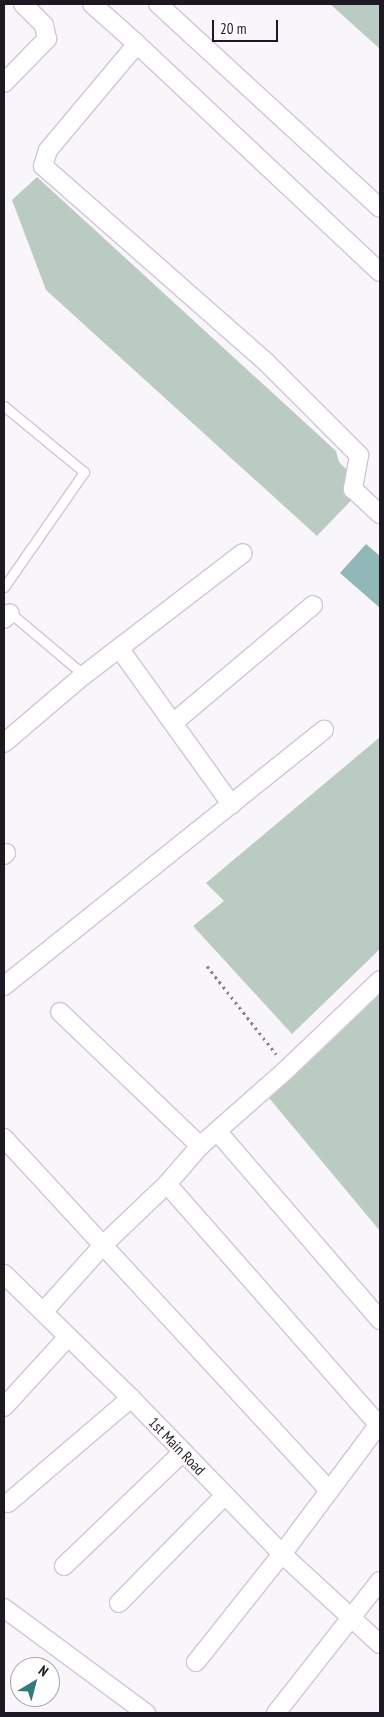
<!DOCTYPE html>
<html>
<head>
<meta charset="utf-8">
<style>
  body { margin:0 }
  #map { position:relative; width:384px; height:1717px; overflow:hidden; background:#f9f6fb; font-family:"PT Sans Narrow",sans-serif }
  div>[style] { position:absolute }
  .green>* { inset:0; background:#baccc1 }
  .water>* { inset:0; background:#91b8b8 }
  .path>* { height:3px; margin-top:-1.5px; transform-origin:0; background:repeating-linear-gradient(90deg,#87838a 0 2.5px,transparent 0 6.5px) }
  .roads { filter:drop-shadow(1px 0 #d2c4dd) drop-shadow(-1px 0 #d2c4dd) drop-shadow(0 1px #d2c4dd) drop-shadow(0 -1px #d2c4dd) }
  .lane>* { height:9px; margin:-4.5px; padding:0 4.5px; transform-origin:4.5px; border-radius:4.5px; background:#fff }
  .street>* { height:18px; margin:-9px; padding:0 9px; transform-origin:9px; border-radius:9px; background:#fff }
  span { translate:-50% -50%; white-space:nowrap; text-align:center; line-height:1.15; -webkit-text-stroke:5px #fff; paint-order:stroke }
  .street-label { font-size:15px; color:#1e1822 }
  .frame { position:absolute; inset:0; border:5px solid #1e1822; pointer-events:none }
  .north { position:absolute; left:10px; top:1657px; width:50px; height:50px; box-sizing:border-box; background:#fff; border:1px solid #a5a3a7; border-radius:50%; rotate:37deg; font-size:14px; font-weight:700; line-height:20px; text-align:center; color:#1e1822 }
  .north::after { content:''; display:block; margin:auto; width:18px; height:22px; background:#317a7b; clip-path:polygon(50% 0,100% 100%,50% 72%,0 100%) }
  .scale { position:absolute; left:212px; top:20px; width:66px; height:22px; box-sizing:border-box; border:2px solid #1e1822; border-top:0; padding-left:6px; font-size:15px; line-height:18px; white-space:nowrap; color:#1e1822; -webkit-text-stroke:4px #fff; paint-order:stroke }
</style>
</head>
<body>
<div id="map">
  <div class="green">
    <div style="clip-path:polygon(330px 4px,380px 4px,380px 49px)"></div>
    <div style="clip-path:polygon(37px 177px,336px 451px,339px 462px,364px 487px,317px 536px,46px 290px,12px 200px)"></div>
    <div style="clip-path:polygon(380px 737px,380px 949px,292px 1034px,193px 926px,224px 901px,206px 883px)"></div>
    <div style="clip-path:polygon(380px 993px,380px 1231px,269px 1098px)"></div>
  </div>
  <div class="water">
    <div style="clip-path:polygon(366px 544px,380px 556px,380px 608px,340px 573px)"></div>
  </div>
  <div class="path">
    <div style="left:207px;top:966px;width:112px;rotate:51.9deg"></div>
  </div>
  <div class="roads">
    <div class="lane">
      <div style="left:4px;top:406px;width:104px;rotate:39.5deg"></div>
      <div style="left:84px;top:472px;width:140px;rotate:124.8deg"></div>
      <div style="left:8px;top:611px;width:99px;rotate:40.1deg"></div>
    </div>
    <div class="street">
      <div style="left:92px;top:4px;width:60px;rotate:41.6deg"></div>
      <div style="left:137px;top:44px;width:138px;rotate:130deg"></div>
      <div style="left:48px;top:150px;width:17px;rotate:107deg"></div>
      <div style="left:43px;top:166px;width:297px;rotate:41.3deg"></div>
      <div style="left:266px;top:362px;width:132px;rotate:45deg"></div>
      <div style="left:359px;top:455px;width:35px;rotate:100deg"></div>
      <div style="left:353px;top:489px;width:37px;rotate:43deg"></div>
      <div style="left:158px;top:4px;width:301px;rotate:42.6deg"></div>
      <div style="left:137px;top:44px;width:333px;rotate:43.2deg"></div>
      <div style="left:4px;top:83px;width:62px;rotate:-45.7deg"></div>
      <div style="left:47px;top:39px;width:14px;rotate:-102deg"></div>
      <div style="left:44px;top:25px;width:30px;rotate:-135deg"></div>
      <div style="left:4px;top:619px;width:8px;rotate:-45deg"></div>
      <div style="left:119px;top:648px;width:193px;rotate:54.3deg"></div>
      <div style="left:173px;top:723px;width:183px;rotate:-40.1deg"></div>
      <div style="left:4px;top:743px;width:105px;rotate:-40.4deg"></div>
      <div style="left:84px;top:675px;width:200px;rotate:-37.5deg"></div>
      <div style="left:4px;top:855px;width:3px;rotate:-45deg"></div>
      <div style="left:4px;top:986px;width:410px;rotate:-38.7deg"></div>
      <div style="left:60px;top:1012px;width:194px;rotate:43.7deg"></div>
      <div style="left:217px;top:1131px;width:250px;rotate:49.2deg"></div>
      <div style="left:4px;top:1138px;width:479px;rotate:47.3deg"></div>
      <div style="left:167px;top:1184px;width:321px;rotate:48.7deg"></div>
      <div style="left:4px;top:1274px;width:177px;rotate:44.3deg"></div>
      <div style="left:131px;top:1398px;width:217px;rotate:45.9deg"></div>
      <div style="left:282px;top:1554px;width:133px;rotate:42.6deg"></div>
      <div style="left:44px;top:1311px;width:89px;rotate:-48.2deg"></div>
      <div style="left:103px;top:1245px;width:88px;rotate:-43.6deg"></div>
      <div style="left:167px;top:1184px;width:50px;rotate:-49deg"></div>
      <div style="left:200px;top:1146px;width:116px;rotate:-41.5deg"></div>
      <div style="left:287px;top:1069px;width:129px;rotate:-43.7deg"></div>
      <div style="left:4px;top:1407px;width:95px;rotate:-47.6deg"></div>
      <div style="left:8px;top:1503px;width:162px;rotate:-40.5deg"></div>
      <div style="left:64px;top:1566px;width:165px;rotate:-43.8deg"></div>
      <div style="left:119px;top:1603px;width:151px;rotate:-45.5deg"></div>
      <div style="left:4px;top:1608px;width:177px;rotate:36.5deg"></div>
      <div style="left:196px;top:1662px;width:138px;rotate:-51.5deg"></div>
      <div style="left:282px;top:1554px;width:164px;rotate:-53.2deg"></div>
      <div style="left:276px;top:1713px;width:168px;rotate:-51.8deg"></div>
    </div>
  </div>
  <div class="street-label">
    <span style="left:177px;top:1446px;rotate:46deg">1st Main Road</span>
  </div>
  <div class="frame"></div>
  <div class="north">N</div>
  <div class="scale">20 m</div>
</div>
</body>
</html>
